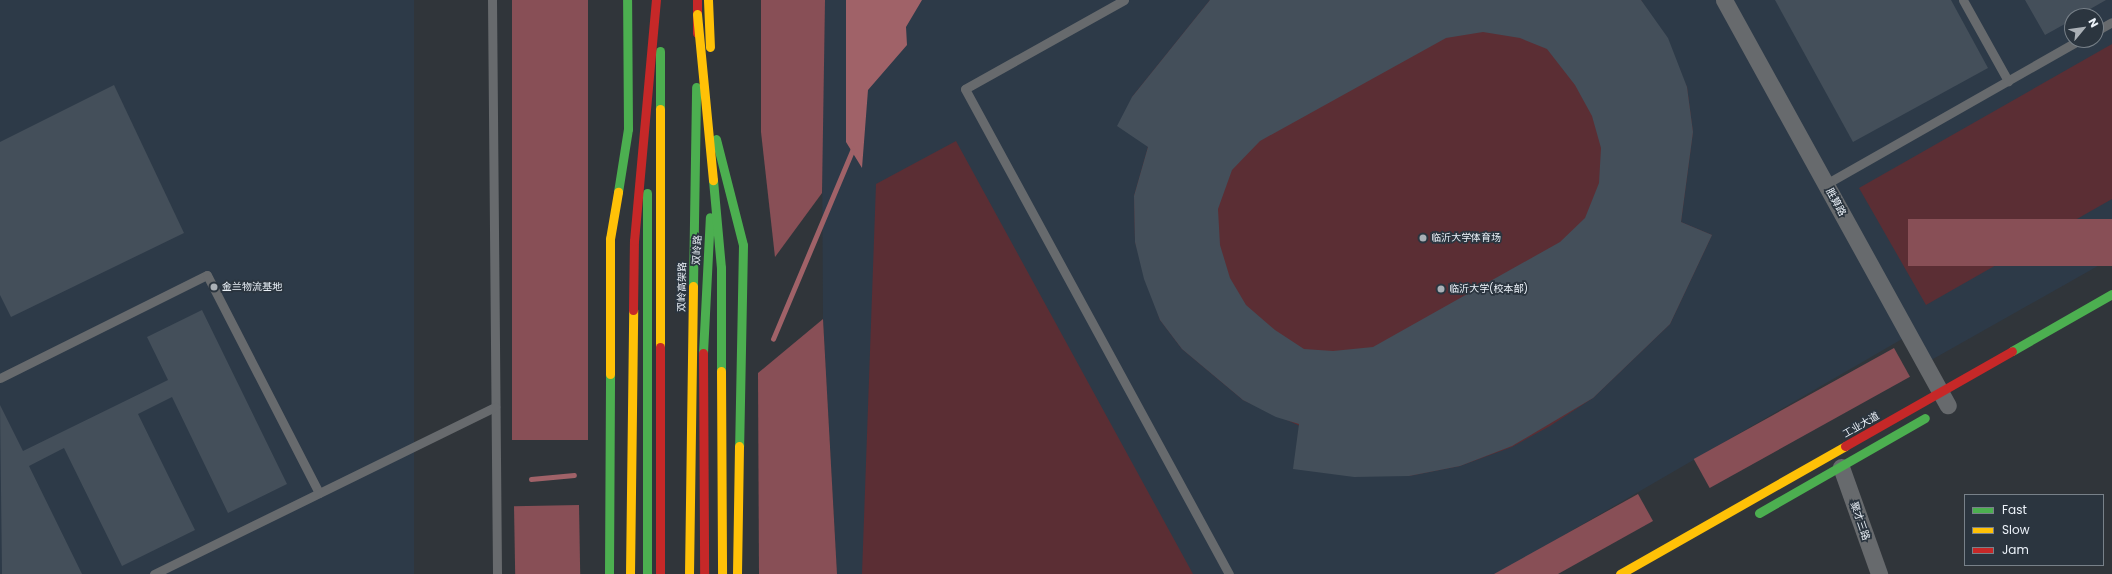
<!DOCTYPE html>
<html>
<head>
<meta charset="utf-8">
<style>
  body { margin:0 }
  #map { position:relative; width:2112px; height:574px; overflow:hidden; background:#30353a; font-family:Poppins,"Noto Sans SC",sans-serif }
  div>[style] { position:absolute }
  .built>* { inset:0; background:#2d3a48; transform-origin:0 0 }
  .green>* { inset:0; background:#5b2e34 }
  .forest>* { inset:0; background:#884f56; transform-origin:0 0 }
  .water>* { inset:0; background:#a06268 }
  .stream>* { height:4.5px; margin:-2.25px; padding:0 2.25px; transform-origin:2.25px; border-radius:2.25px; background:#a06268 }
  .building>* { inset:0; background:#444f5a }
  .lane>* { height:9px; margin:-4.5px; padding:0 4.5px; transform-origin:4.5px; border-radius:4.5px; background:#676a6d }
  .street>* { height:17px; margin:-8.5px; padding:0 8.5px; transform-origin:8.5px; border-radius:8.5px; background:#676a6d }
  .fast>* { height:9px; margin:-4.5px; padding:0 4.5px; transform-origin:4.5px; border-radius:4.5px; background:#4caf50 }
  .slow>* { height:9px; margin:-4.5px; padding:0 4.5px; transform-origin:4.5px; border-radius:4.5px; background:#ffc107 }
  .jam>* { height:9px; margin:-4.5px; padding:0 4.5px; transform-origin:4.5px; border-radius:4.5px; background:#c62828 }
  .fast-bridge>* { height:9px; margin:-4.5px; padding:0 4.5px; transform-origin:4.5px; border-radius:4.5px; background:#4caf50 }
  .slow-bridge>* { height:9px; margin:-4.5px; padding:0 4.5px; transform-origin:4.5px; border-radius:4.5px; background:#ffc107 }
  .jam-bridge>* { height:9px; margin:-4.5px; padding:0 4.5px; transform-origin:4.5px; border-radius:4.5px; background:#c62828 }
  .dots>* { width:11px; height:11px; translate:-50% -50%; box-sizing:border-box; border:2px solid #2b353f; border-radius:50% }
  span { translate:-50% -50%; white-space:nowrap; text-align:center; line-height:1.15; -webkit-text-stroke:3.5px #2b353f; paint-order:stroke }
  .street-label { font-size:10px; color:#ecf2f9 }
  .poi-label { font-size:10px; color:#ecf2f9 }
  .left { translate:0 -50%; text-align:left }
  .legend { position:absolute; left:1964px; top:494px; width:140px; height:72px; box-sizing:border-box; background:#2b353f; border:1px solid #788189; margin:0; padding:5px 7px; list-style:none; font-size:12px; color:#ecf2f9 }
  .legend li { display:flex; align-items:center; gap:8px; height:20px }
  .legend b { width:20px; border:1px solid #788189 }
  .north { position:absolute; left:2064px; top:8px; width:40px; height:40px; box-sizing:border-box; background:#2b353f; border:1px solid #788189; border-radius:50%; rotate:61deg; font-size:11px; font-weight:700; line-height:16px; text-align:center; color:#ecf2f9 }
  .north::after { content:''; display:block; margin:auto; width:14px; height:18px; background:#aab0b6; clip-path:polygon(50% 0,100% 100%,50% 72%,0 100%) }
</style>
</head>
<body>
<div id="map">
  <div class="built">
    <div style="left:0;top:0;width:414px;height:574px"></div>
    <div style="clip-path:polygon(evenodd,825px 0,2112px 0,2112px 258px,1926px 363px,1909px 335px,1497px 574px,837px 574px,823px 319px,822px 143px,825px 0,2072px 16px,2096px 16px,2096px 40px,2072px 40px,2072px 16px)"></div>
  </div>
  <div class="green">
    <div style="clip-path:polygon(1210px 0,1641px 0,1687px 87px,1693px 132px,1681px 222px,1712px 235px,1670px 324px,1593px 398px,1550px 426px,1512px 447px,1460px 466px,1409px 476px,1243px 400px,1182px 349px,1160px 320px,1135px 242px,1134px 196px,1148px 147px,1132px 97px)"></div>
    <div style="clip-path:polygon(2112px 44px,2112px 199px,1926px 305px,1859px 188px)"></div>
    <div style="clip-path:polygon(956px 141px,1193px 574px,862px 574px,876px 184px)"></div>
  </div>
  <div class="forest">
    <div style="left:512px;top:0;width:76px;height:440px"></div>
    <div style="clip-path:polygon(761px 0,825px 0,822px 193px,775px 257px,761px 132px)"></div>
    <div style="left:2112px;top:219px;width:47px;height:204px;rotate:90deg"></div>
    <div style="clip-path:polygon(823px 319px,837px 574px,759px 574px,758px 373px)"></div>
    <div style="left:1894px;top:348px;width:33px;height:229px;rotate:61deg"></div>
    <div style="clip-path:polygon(1638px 494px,1653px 521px,1558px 574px,1494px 574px)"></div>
    <div style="left:579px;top:505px;width:69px;height:65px;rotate:89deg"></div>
  </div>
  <div class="water">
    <div style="clip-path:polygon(846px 0,922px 0,906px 27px,907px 45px,868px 90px,862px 168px,846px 142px)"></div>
  </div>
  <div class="stream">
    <div style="left:773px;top:339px;width:206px;rotate:-67.2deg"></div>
    <div style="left:531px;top:479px;width:43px;rotate:-5.3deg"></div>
  </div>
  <div class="building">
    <div style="clip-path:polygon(evenodd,1210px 0,1641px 0,1668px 38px,1687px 87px,1693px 132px,1681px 222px,1712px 235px,1670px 324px,1593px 398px,1512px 446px,1460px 466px,1409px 476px,1354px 477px,1293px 469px,1299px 424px,1276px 417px,1243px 400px,1182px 349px,1160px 320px,1144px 279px,1135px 242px,1134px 196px,1148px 147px,1117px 126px,1132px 97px,1210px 0,1483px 32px,1520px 38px,1547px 49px,1575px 85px,1592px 116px,1601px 148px,1599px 183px,1585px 218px,1560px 242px,1373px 347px,1333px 351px,1304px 349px,1275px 330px,1246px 305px,1230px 278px,1220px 245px,1218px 209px,1232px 170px,1260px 141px,1446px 38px,1483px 32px)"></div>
    <div style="clip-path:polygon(1775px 0,1951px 0,1988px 68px,1853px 142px)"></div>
    <div style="clip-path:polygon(2025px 0,2106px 0,2078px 16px,2072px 16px,2072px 20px,2045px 35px)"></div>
    <div style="clip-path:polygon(114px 85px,184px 233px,11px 317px,0 295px,0 142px)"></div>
    <div style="clip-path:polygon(202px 310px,287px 484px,228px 513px,172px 397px,138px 414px,195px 530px,122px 566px,64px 448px,29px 466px,82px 574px,2px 574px,0 405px,23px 451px,168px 380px,147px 337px)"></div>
  </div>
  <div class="lane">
    <div style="left:492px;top:0;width:574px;rotate:89.5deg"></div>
    <div style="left:1124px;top:0;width:182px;rotate:150.8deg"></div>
    <div style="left:965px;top:89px;width:552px;rotate:61.44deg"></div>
    <div style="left:1963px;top:0;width:93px;rotate:60.9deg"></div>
    <div style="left:2096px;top:31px;width:18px;rotate:-29deg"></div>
    <div style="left:1826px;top:184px;width:292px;rotate:-29.6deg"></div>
    <div style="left:0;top:378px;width:231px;rotate:-26.5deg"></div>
    <div style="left:207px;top:275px;width:245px;rotate:62.8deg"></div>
    <div style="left:154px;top:574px;width:380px;rotate:-26.1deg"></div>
  </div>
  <div class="street">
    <div style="left:1724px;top:0;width:463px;rotate:61.1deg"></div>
    <div style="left:1841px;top:467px;width:114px;rotate:70.4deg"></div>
  </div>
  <div class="fast">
    <div style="left:660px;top:51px;width:58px;rotate:90deg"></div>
    <div style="left:716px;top:139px;width:109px;rotate:75.7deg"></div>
    <div style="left:743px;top:245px;width:201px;rotate:91.1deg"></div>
    <div style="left:618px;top:192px;width:64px;rotate:-81deg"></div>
    <div style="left:628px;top:129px;width:129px;rotate:-90.4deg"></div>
    <div style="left:647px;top:193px;width:381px;rotate:90deg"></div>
    <div style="left:693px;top:286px;width:199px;rotate:-89.1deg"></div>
    <div style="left:2012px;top:351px;width:115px;rotate:-29.7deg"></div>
    <div style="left:703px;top:353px;width:136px;rotate:-87.1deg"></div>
    <div style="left:1759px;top:513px;width:191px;rotate:-29.8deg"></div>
    <div style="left:609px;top:574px;width:200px;rotate:-89.7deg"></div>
  </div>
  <div class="slow">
    <div style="left:708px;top:0;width:47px;rotate:87.6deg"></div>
    <div style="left:660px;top:109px;width:238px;rotate:90deg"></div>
    <div style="left:610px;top:374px;width:135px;rotate:-90deg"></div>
    <div style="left:610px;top:239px;width:48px;rotate:-80.3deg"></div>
    <div style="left:689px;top:574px;width:288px;rotate:-89.2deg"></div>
    <div style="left:737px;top:574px;width:128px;rotate:-89.1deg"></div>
    <div style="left:1620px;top:574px;width:259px;rotate:-29.6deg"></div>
  </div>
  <div class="jam">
    <div style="left:697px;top:0;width:33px;rotate:90deg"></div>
    <div style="left:660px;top:347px;width:227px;rotate:90deg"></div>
    <div style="left:703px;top:353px;width:221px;rotate:89.7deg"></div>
    <div style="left:1845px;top:446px;width:192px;rotate:-29.6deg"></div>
  </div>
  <div class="fast-bridge">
    <div style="left:713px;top:180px;width:88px;rotate:84.8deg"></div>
    <div style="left:721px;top:268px;width:103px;rotate:90deg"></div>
  </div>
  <div class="slow-bridge">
    <div style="left:697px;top:14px;width:167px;rotate:84.5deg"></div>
    <div style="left:721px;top:371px;width:203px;rotate:89.7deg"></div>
    <div style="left:630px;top:574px;width:264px;rotate:-89.3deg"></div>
  </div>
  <div class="jam-bridge">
    <div style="left:633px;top:310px;width:69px;rotate:-89.2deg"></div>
    <div style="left:634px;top:241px;width:242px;rotate:-84.8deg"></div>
  </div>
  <div class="dots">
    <div style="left:1423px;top:238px;background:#aab0b6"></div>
    <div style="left:214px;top:287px;background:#aab0b6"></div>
    <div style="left:1441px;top:289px;background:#aab0b6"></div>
  </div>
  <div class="street-label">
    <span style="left:1836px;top:202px;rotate:61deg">胜算路</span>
    <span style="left:697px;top:250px;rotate:-86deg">双岭路</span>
    <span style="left:682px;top:287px;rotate:-89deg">双岭高架路</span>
    <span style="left:1861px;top:425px;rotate:-30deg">工业大道</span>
    <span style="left:1860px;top:521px;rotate:71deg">聚才三路</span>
  </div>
  <div class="poi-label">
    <span class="left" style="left:1431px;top:238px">临沂大学体育场</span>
    <span class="left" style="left:222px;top:287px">金兰物流基地</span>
    <span class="left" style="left:1449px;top:289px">临沂大学(校本部)</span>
  </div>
  <ul class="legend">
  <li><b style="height:5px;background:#4caf50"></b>Fast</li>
  <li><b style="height:5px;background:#ffc107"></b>Slow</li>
  <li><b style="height:5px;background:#c62828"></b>Jam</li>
  </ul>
  <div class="north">N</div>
</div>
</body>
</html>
